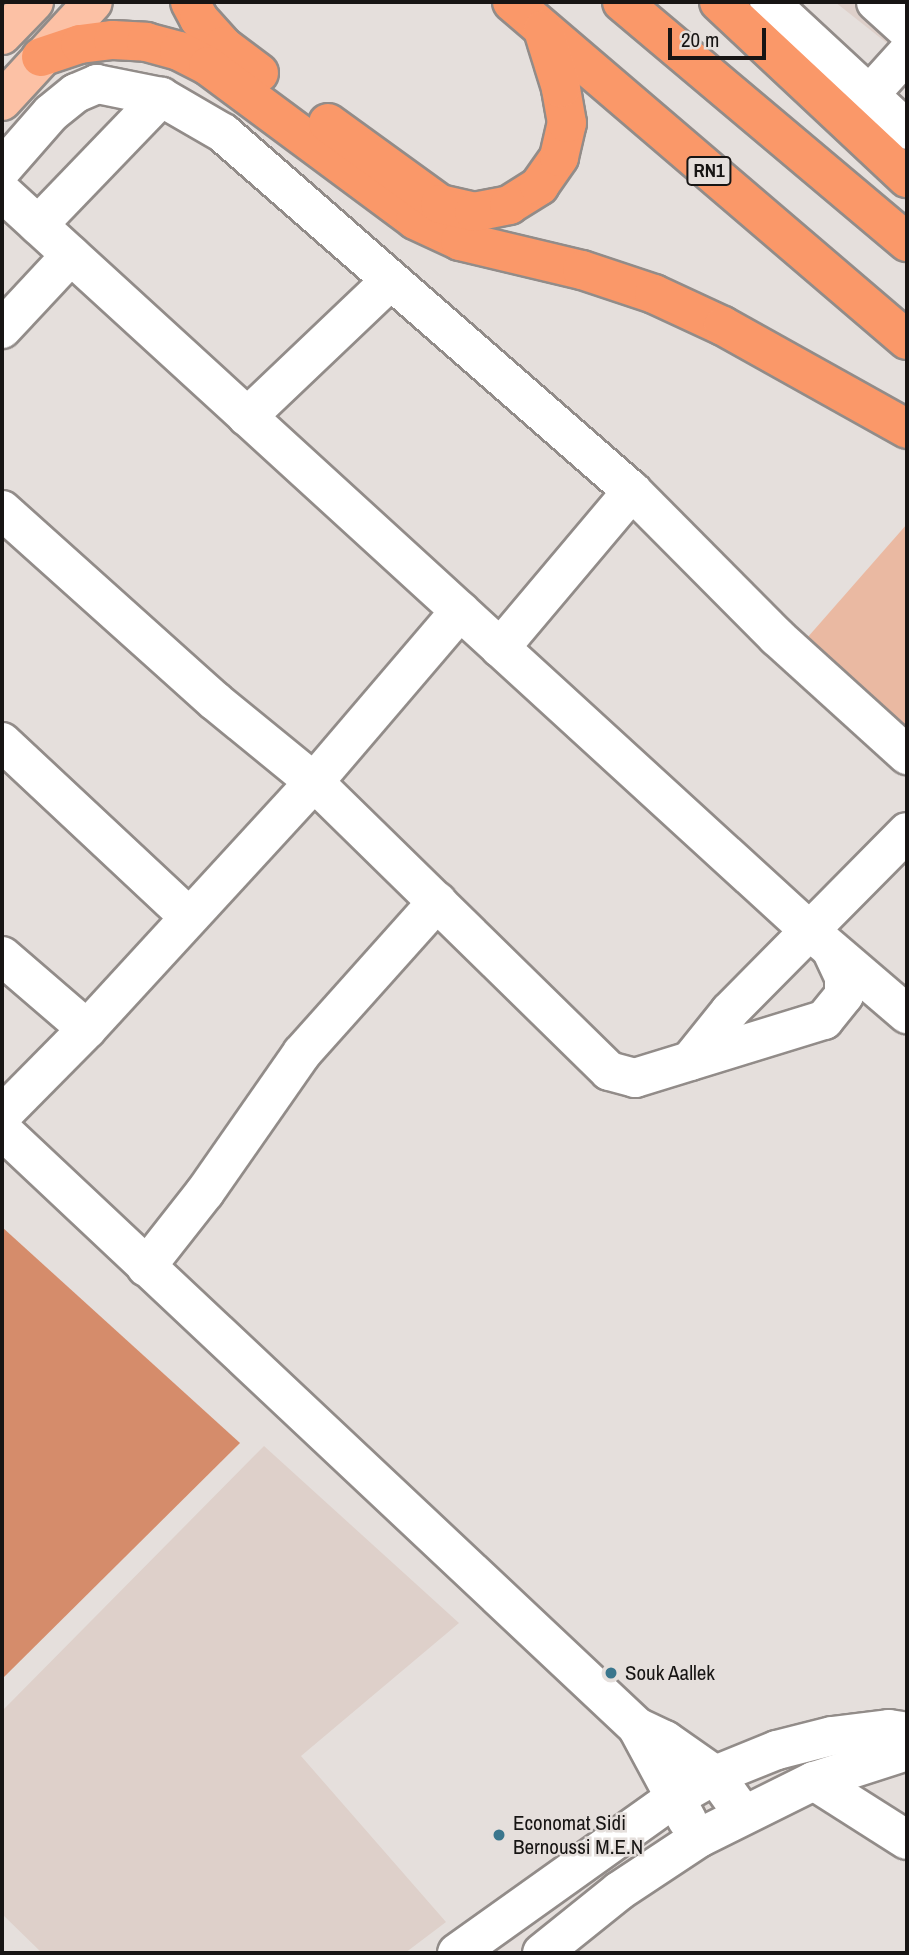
<!DOCTYPE html>
<html>
<head>
<meta charset="utf-8">
<style>
  body { margin:0 }
  #map { position:relative; width:909px; height:1955px; overflow:hidden; background:#e5dfdc; font-family:"Archivo Narrow",sans-serif }
  div>[style] { position:absolute }
  .built>* { inset:0; background:#ded0ca }
  .green>* { inset:0; background:#eab9a2 }
  .forest>* { inset:0; background:#d58c6b }
  .roads { filter:drop-shadow(2px 0 #928c89) drop-shadow(-2px 0 #928c89) drop-shadow(0 2px #928c89) drop-shadow(0 -2px #928c89) }
  .minor>* { height:38px; margin:-19px; padding:0 19px; transform-origin:19px; border-radius:19px; background:#fff }
  .major>* { height:38px; margin:-19px; padding:0 19px; transform-origin:19px; border-radius:19px; background:#fcc1a5 }
  .highway>* { height:38px; margin:-19px; padding:0 19px; transform-origin:19px; border-radius:19px; background:#fa9869 }
  .dots>* { width:19px; height:19px; translate:-50% -50%; box-sizing:border-box; border:4px solid #e5dfdc; border-radius:50% }
  span { translate:-50% -50%; white-space:nowrap; text-align:center; line-height:1.15; -webkit-text-stroke:5px #e5dfdc; paint-order:stroke }
  .shield-label span { padding:2px 5px; background:#e5dfdc; border:2px solid; border-radius:5px; -webkit-text-stroke-width:0 }
  .shield-label { font-size:19px; color:#171514; font-weight:700 }
  .poi-label { font-size:21px; color:#171514 }
  .left { translate:0 -50%; text-align:left }
  .frame { position:absolute; inset:0; border:4px solid #171514; pointer-events:none }
  .scale { position:absolute; left:668px; top:28px; width:98px; height:32px; box-sizing:border-box; border:4px solid #171514; border-top:0; padding-left:9px; font-size:21px; line-height:24px; white-space:nowrap; color:#171514; -webkit-text-stroke:5px #e5dfdc; paint-order:stroke }
</style>
</head>
<body>
<div id="map">
  <div class="built">
    <div style="clip-path:polygon(835px 2px,907px 2px,907px 59px)"></div>
    <div style="clip-path:polygon(264px 1446px,459px 1623px,301px 1756px,446px 1922px,405px 1953px,42px 1953px,2px 1914px,2px 1711px)"></div>
  </div>
  <div class="green">
    <div style="clip-path:polygon(907px 524px,907px 743px,800px 646px)"></div>
  </div>
  <div class="forest">
    <div style="clip-path:polygon(2px 1227px,240px 1443px,2px 1679px)"></div>
  </div>
  <div class="roads">
    <div class="minor">
      <div style="left:769px;top:2px;width:188px;rotate:42.8deg"></div>
      <div style="left:876px;top:2px;width:42px;rotate:42.1deg"></div>
      <div style="left:870px;top:94px;width:55px;rotate:-47.9deg"></div>
      <div style="left:2px;top:169px;width:74px;rotate:-48.8deg"></div>
      <div style="left:51px;top:113px;width:32px;rotate:-39deg"></div>
      <div style="left:76px;top:93px;width:23px;rotate:-23deg"></div>
      <div style="left:97px;top:84px;width:65px;rotate:11.5deg"></div>
      <div style="left:161px;top:97px;width:72px;rotate:30.1deg"></div>
      <div style="left:223px;top:133px;width:544px;rotate:41.2deg"></div>
      <div style="left:632px;top:491px;width:206px;rotate:45.2deg"></div>
      <div style="left:777px;top:637px;width:176px;rotate:42.2deg"></div>
      <div style="left:2px;top:192px;width:1095px;rotate:42.45deg"></div>
      <div style="left:810px;top:931px;width:128px;rotate:40.6deg"></div>
      <div style="left:38px;top:225px;width:178px;rotate:-46.1deg"></div>
      <div style="left:2px;top:329px;width:101px;rotate:-47deg"></div>
      <div style="left:247px;top:417px;width:197px;rotate:-43.6deg"></div>
      <div style="left:2px;top:510px;width:286px;rotate:41.9deg"></div>
      <div style="left:215px;top:701px;width:128px;rotate:39.3deg"></div>
      <div style="left:314px;top:782px;width:413px;rotate:44.4deg"></div>
      <div style="left:609px;top:1071px;width:27px;rotate:15deg"></div>
      <div style="left:635px;top:1078px;width:198px;rotate:-17.1deg"></div>
      <div style="left:824px;top:1020px;width:32px;rotate:-51deg"></div>
      <div style="left:844px;top:995px;width:18px;rotate:-90deg"></div>
      <div style="left:844px;top:977px;width:29px;rotate:-115deg"></div>
      <div style="left:500px;top:648px;width:205px;rotate:-49.9deg"></div>
      <div style="left:2px;top:742px;width:256px;rotate:43.1deg"></div>
      <div style="left:2px;top:956px;width:112px;rotate:40.7deg"></div>
      <div style="left:690px;top:1061px;width:64px;rotate:-51.3deg"></div>
      <div style="left:730px;top:1011px;width:252px;rotate:-45.3deg"></div>
      <div style="left:2px;top:1115px;width:121px;rotate:-45.3deg"></div>
      <div style="left:87px;top:1029px;width:335px;rotate:-47.4deg"></div>
      <div style="left:314px;top:782px;width:225px;rotate:-49.5deg"></div>
      <div style="left:2px;top:1130px;width:872px;rotate:43.23deg"></div>
      <div style="left:637px;top:1727px;width:31px;rotate:25deg"></div>
      <div style="left:665px;top:1740px;width:61px;rotate:35deg"></div>
      <div style="left:715px;top:1775px;width:48px;rotate:54.3deg"></div>
      <div style="left:146px;top:1267px;width:95px;rotate:-51.8deg"></div>
      <div style="left:205px;top:1192px;width:169px;rotate:-55.1deg"></div>
      <div style="left:302px;top:1053px;width:203px;rotate:-48.2deg"></div>
      <div style="left:637px;top:1727px;width:106px;rotate:61.7deg"></div>
      <div style="left:814px;top:1781px;width:110px;rotate:32.4deg"></div>
      <div style="left:457px;top:1953px;width:265px;rotate:-35.5deg"></div>
      <div style="left:673px;top:1799px;width:48px;rotate:-29.7deg"></div>
      <div style="left:715px;top:1775px;width:67px;rotate:-22deg"></div>
      <div style="left:777px;top:1750px;width:57px;rotate:-14.3deg"></div>
      <div style="left:832px;top:1736px;width:57px;rotate:-7deg"></div>
      <div style="left:889px;top:1729px;width:18px;rotate:9deg"></div>
      <div style="left:542px;top:1953px;width:99px;rotate:-38.8deg"></div>
      <div style="left:619px;top:1891px;width:96px;rotate:-33.5deg"></div>
      <div style="left:699px;top:1838px;width:128px;rotate:-26.4deg"></div>
      <div style="left:814px;top:1781px;width:98px;rotate:-17.9deg"></div>
    </div>
    <div class="major">
      <div style="left:2px;top:35px;width:46px;rotate:-45.9deg"></div>
      <div style="left:2px;top:101px;width:134px;rotate:-47.4deg"></div>
    </div>
    <div class="highway">
      <div style="left:190px;top:2px;width:19px;rotate:62deg"></div>
      <div style="left:199px;top:19px;width:36px;rotate:48deg"></div>
      <div style="left:223px;top:46px;width:45px;rotate:36.9deg"></div>
      <div style="left:512px;top:2px;width:520px;rotate:40.55deg"></div>
      <div style="left:622px;top:2px;width:373px;rotate:40.1deg"></div>
      <div style="left:719px;top:2px;width:258px;rotate:43.1deg"></div>
      <div style="left:41px;top:57px;width:41px;rotate:-18.4deg"></div>
      <div style="left:80px;top:44px;width:33px;rotate:-7deg"></div>
      <div style="left:113px;top:40px;width:33px;rotate:3deg"></div>
      <div style="left:146px;top:42px;width:34px;rotate:15deg"></div>
      <div style="left:179px;top:51px;width:33px;rotate:27deg"></div>
      <div style="left:208px;top:66px;width:258px;rotate:36.6deg"></div>
      <div style="left:415px;top:220px;width:50px;rotate:25deg"></div>
      <div style="left:460px;top:241px;width:125px;rotate:13.4deg"></div>
      <div style="left:582px;top:270px;width:76px;rotate:18.4deg"></div>
      <div style="left:654px;top:294px;width:76px;rotate:24.9deg"></div>
      <div style="left:723px;top:326px;width:211px;rotate:29.2deg"></div>
      <div style="left:328px;top:123px;width:138px;rotate:35.9deg"></div>
      <div style="left:440px;top:204px;width:35px;rotate:13deg"></div>
      <div style="left:474px;top:212px;width:36px;rotate:-11deg"></div>
      <div style="left:509px;top:205px;width:36px;rotate:-32deg"></div>
      <div style="left:539px;top:186px;width:35px;rotate:-55deg"></div>
      <div style="left:559px;top:157px;width:35px;rotate:-77deg"></div>
      <div style="left:567px;top:123px;width:36px;rotate:-100deg"></div>
      <div style="left:561px;top:88px;width:61px;rotate:-107.2deg"></div>
    </div>
  </div>
  <div class="dots">
    <div style="left:611px;top:1673px;background:#3a768d"></div>
    <div style="left:499px;top:1835px;background:#3a768d"></div>
  </div>
  <div class="shield-label">
    <span style="left:709px;top:171px">RN1</span>
  </div>
  <div class="poi-label">
    <span class="left" style="left:625px;top:1673px">Souk Aallek</span>
    <span class="left" style="left:513px;top:1835px">Economat Sidi<br>Bernoussi M.E.N</span>
  </div>
  <div class="frame"></div>
  <div class="scale">20 m</div>
</div>
</body>
</html>
